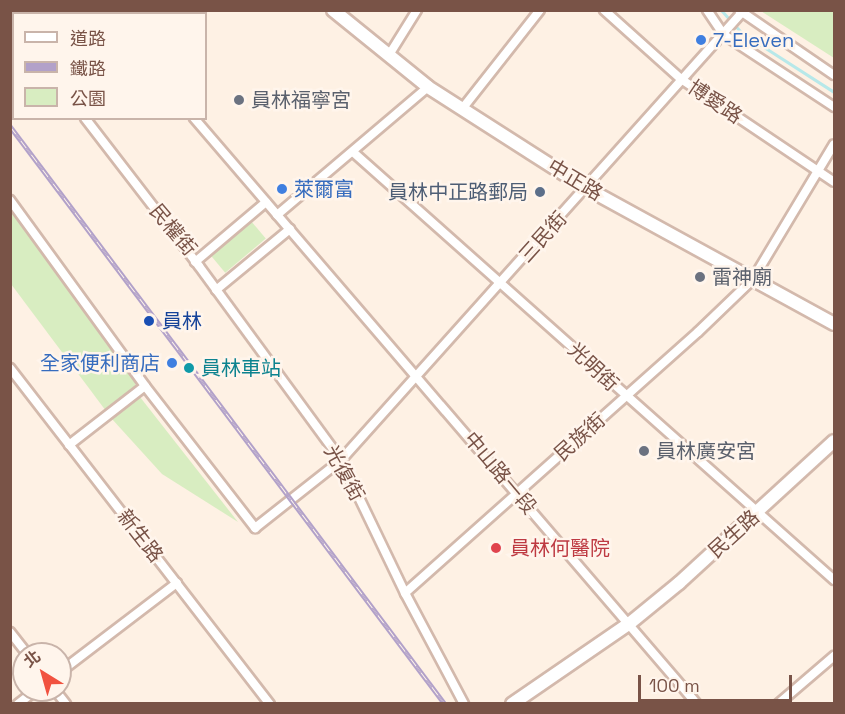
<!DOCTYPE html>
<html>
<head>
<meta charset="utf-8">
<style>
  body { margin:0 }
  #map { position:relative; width:845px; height:714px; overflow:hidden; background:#fef1e4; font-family:"Space Grotesk","Noto Sans TC",sans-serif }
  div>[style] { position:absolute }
  .green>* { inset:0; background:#d8edc1; transform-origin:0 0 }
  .stream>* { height:3px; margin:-1.5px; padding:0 1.5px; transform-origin:1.5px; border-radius:1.5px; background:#b7e8e9 }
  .roads { filter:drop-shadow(2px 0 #d3b9ac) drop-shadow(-2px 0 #d3b9ac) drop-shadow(0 2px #d3b9ac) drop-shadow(0 -2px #d3b9ac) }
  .street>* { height:8px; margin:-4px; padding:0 4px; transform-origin:4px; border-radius:4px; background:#fff }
  .secondary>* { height:12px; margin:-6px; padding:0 6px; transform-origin:6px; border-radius:6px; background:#fff }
  .rail>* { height:5px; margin-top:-2.5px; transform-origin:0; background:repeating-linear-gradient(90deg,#fff5ec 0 9px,#b2a1c9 0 18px); box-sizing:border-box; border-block:2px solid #b2a1c9 }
  .dots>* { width:16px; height:16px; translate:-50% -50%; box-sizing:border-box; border:3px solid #fff5ec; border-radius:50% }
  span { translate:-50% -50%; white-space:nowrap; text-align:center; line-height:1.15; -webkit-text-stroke:5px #fff5ec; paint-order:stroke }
  .shop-label { font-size:20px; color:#366cbe }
  .left { translate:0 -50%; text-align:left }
  .right { translate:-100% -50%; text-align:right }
  .worship-label { font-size:20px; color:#5b616d }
  .street-label { font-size:20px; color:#795347 }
  .service-label { font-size:20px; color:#4e5e75 }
  .transit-label { font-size:20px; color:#164399 }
  .culture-label { font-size:20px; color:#0d838f }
  .health-label { font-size:20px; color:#be3a42 }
  .frame { position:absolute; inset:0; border:12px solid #795347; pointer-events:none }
  .legend { position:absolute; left:12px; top:12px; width:195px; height:108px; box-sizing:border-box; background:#fff5ec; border:2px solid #c9b4aa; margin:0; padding:8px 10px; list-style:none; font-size:18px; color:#795347 }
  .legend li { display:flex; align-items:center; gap:12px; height:30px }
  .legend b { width:30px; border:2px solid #c9b4aa }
  .north { position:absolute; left:12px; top:642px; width:60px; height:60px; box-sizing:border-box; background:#fff5ec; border:2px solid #c9b4aa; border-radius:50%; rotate:323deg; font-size:16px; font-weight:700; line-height:24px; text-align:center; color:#795347 }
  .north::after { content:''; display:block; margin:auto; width:21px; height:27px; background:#f15240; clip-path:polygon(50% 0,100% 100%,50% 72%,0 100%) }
  .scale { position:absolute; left:638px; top:675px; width:154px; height:27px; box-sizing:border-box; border:3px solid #795347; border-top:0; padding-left:8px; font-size:18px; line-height:21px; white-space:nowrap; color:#795347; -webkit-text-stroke:4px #fff5ec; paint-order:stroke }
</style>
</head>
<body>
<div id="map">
  <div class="green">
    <div style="clip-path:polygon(761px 11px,834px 11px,834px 58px)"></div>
    <div style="clip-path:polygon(10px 210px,136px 382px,134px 391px,106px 411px,11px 284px)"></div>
    <div style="left:251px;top:221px;width:23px;height:53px;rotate:50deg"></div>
    <div style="clip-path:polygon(140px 397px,238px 522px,162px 474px,112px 419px)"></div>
  </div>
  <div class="stream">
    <div style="left:721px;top:10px;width:31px;rotate:48deg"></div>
    <div style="left:742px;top:33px;width:109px;rotate:32.7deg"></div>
  </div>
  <div class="roads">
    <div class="street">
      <div style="left:102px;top:10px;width:4px;rotate:63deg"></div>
      <div style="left:604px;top:10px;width:103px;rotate:41.9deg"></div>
      <div style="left:681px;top:79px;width:184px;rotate:33.9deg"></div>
      <div style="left:707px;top:10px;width:29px;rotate:56deg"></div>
      <div style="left:723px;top:34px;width:133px;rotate:33.3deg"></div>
      <div style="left:739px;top:10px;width:115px;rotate:34.4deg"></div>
      <div style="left:198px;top:14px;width:5px;rotate:-53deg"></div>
      <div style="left:389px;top:55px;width:53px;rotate:-58.1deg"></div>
      <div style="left:462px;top:109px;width:126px;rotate:-51.8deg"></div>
      <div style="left:85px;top:118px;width:187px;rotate:52.4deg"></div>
      <div style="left:199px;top:266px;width:240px;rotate:53.8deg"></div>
      <div style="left:341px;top:460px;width:148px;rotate:64.3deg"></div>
      <div style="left:405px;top:593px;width:126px;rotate:62deg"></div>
      <div style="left:194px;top:118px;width:772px;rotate:49.36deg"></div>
      <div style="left:353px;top:152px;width:644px;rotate:41.66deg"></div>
      <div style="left:10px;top:200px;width:230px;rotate:54deg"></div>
      <div style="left:145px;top:386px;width:180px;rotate:52.2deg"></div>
      <div style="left:255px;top:528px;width:110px;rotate:-38.3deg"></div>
      <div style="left:341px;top:460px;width:604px;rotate:-48.15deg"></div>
      <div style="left:277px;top:215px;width:198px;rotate:-40.3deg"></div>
      <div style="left:195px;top:262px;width:93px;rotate:-40.2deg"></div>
      <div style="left:216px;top:290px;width:96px;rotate:-39.5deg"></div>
      <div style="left:10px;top:368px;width:425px;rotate:52.3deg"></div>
      <div style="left:69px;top:445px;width:96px;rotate:-37.8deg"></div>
      <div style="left:405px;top:593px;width:392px;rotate:-41.7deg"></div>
      <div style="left:698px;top:332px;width:76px;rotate:-43.9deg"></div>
      <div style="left:753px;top:279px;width:157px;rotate:-59deg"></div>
      <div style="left:10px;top:632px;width:28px;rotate:52deg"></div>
      <div style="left:60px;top:672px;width:147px;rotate:-37.3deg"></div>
      <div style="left:55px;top:690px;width:18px;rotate:52deg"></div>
      <div style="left:18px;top:704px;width:23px;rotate:-38deg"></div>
      <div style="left:778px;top:704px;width:74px;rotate:-40.6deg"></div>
    </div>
    <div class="secondary">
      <div style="left:333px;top:10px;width:122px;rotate:39deg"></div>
      <div style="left:428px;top:87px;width:188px;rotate:32.6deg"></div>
      <div style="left:586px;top:188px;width:283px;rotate:28.7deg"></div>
      <div style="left:512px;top:704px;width:143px;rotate:-34.5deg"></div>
      <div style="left:630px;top:623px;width:63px;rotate:-39.2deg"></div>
      <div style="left:679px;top:583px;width:210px;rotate:-42.5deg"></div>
    </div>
  </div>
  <div class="rail">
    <div style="left:10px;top:126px;width:723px;rotate:53.04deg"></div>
  </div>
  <div class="dots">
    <div style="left:701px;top:40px;background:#3f7fe0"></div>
    <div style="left:239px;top:100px;background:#6b7280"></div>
    <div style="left:282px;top:189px;background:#3f7fe0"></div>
    <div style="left:540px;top:192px;background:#5c6f8a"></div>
    <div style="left:700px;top:277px;background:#6b7280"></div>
    <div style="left:149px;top:321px;background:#1a4fb4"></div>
    <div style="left:172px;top:363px;background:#3f7fe0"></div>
    <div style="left:189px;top:368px;background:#0f9aa8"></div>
    <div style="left:644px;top:451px;background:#6b7280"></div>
    <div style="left:496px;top:548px;background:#e0444e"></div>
  </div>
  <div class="shop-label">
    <span class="left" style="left:713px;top:40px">7-Eleven</span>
    <span class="left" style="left:294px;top:189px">萊爾富</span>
    <span class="right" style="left:160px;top:363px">全家便利商店</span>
  </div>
  <div class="worship-label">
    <span class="left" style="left:251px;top:100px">員林福寧宮</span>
    <span class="left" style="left:712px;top:277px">雷神廟</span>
    <span class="left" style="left:656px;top:451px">員林廣安宮</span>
  </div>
  <div class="street-label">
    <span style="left:715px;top:102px;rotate:34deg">博愛路</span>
    <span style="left:575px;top:180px;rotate:31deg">中正路</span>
    <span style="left:173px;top:230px;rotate:50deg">民權街</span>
    <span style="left:543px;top:237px;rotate:-48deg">三民街</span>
    <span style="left:593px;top:367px;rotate:43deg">光明街</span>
    <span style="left:580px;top:437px;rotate:-42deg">民族街</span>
    <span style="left:344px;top:473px;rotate:61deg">光復街</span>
    <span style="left:500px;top:473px;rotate:50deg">中山路一段</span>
    <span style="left:734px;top:534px;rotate:-42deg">民生路</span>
    <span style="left:140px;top:536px;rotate:52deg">新生路</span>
  </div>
  <div class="service-label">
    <span class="right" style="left:528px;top:192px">員林中正路郵局</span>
  </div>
  <div class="transit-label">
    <span class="left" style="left:162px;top:321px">員林</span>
  </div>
  <div class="culture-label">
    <span class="left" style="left:201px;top:368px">員林車站</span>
  </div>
  <div class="health-label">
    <span class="left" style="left:510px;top:548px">員林何醫院</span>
  </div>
  <div class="frame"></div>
  <ul class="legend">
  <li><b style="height:8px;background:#fff"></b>道路</li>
  <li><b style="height:8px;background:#b2a1c9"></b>鐵路</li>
  <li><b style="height:16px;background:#d8edc1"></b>公園</li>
  </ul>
  <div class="north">北</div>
  <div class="scale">100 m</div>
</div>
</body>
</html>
